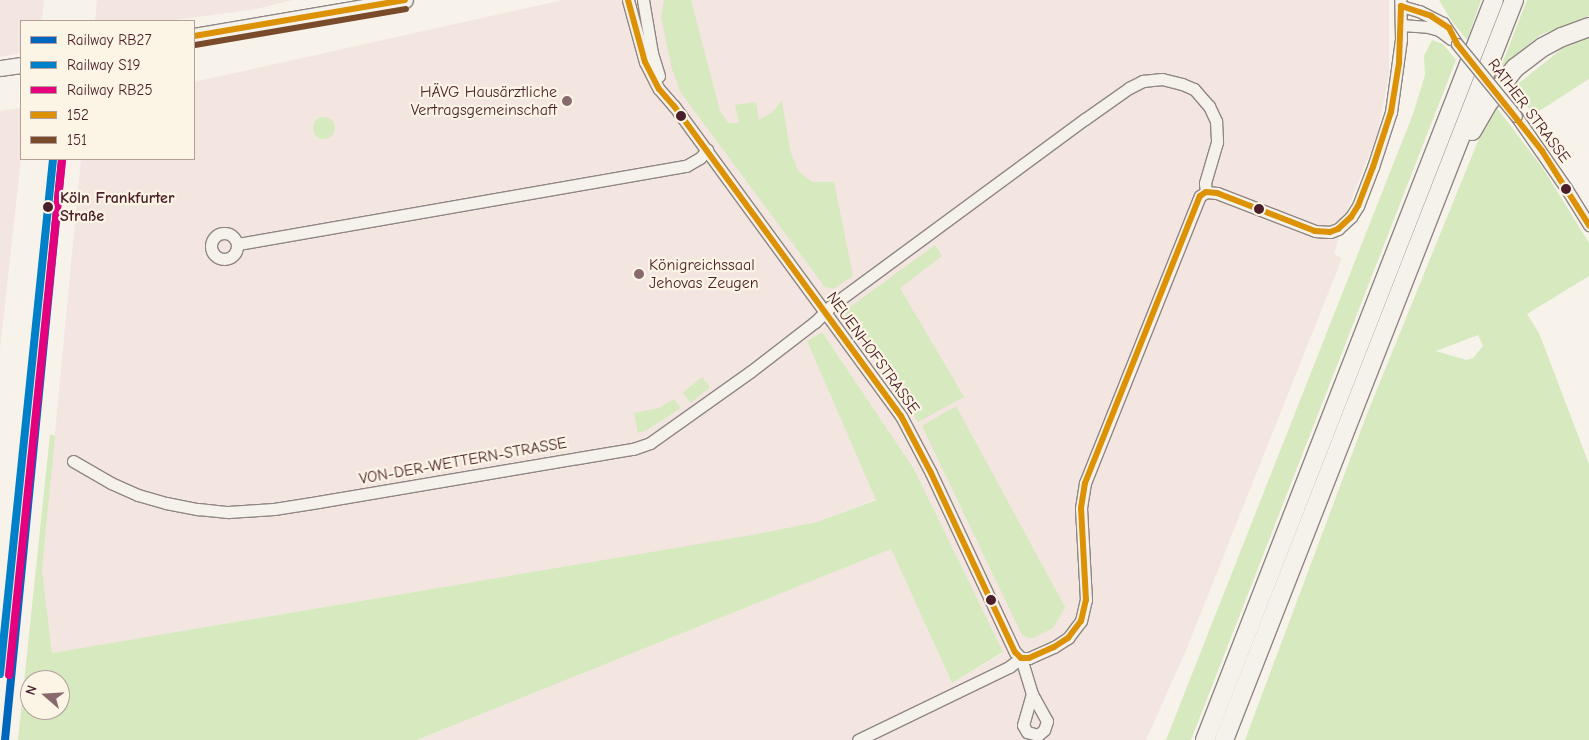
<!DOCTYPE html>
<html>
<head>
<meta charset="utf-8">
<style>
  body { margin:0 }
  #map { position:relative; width:1589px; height:740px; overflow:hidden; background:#f7f3ea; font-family:"Comic Neue",sans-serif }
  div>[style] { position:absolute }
  .built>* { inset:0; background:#f3e5df }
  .green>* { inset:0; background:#d6e9bf; transform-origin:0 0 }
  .round { border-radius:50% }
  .roads { filter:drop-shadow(1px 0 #908684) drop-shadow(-1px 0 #908684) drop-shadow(0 1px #908684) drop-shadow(0 -1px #908684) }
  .minor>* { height:11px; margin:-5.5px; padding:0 5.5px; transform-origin:5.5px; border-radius:5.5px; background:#f5f2ec }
  .minor>.ring { margin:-5.5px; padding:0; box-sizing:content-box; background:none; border:11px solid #f5f2ec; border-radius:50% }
  .major>* { height:15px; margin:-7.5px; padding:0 7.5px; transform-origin:7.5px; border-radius:7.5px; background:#f5f2ec }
  .highway>* { height:18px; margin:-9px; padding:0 9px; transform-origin:9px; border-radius:9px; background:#f5f2ec }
  .bridges { filter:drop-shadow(1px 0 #908684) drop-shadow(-1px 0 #908684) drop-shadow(0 1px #908684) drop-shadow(0 -1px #908684) }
  .minor-bridge>* { height:11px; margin:-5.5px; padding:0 5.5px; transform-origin:5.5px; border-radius:5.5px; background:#f5f2ec }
  .bus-1>* { height:6px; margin:-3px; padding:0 3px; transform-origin:3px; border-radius:3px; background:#dd9206 }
  .bus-2>* { height:6px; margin:-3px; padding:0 3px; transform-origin:3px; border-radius:3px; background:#7a4b2a }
  .rail-1>* { height:8px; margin:-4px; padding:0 4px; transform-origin:4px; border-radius:4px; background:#0065bd }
  .rail-2>* { height:8px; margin:-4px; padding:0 4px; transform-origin:4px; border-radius:4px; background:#0080c8 }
  .rail-3>* { height:8px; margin:-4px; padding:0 4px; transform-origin:4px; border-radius:4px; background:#e5007d }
  .dots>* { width:14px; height:14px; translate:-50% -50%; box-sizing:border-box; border:2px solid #fcf5e5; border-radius:50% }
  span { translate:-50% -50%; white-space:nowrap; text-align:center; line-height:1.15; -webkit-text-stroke:4.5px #fcf5e5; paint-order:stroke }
  .poi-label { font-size:16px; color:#4a1f2b }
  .right { translate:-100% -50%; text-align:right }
  .left { translate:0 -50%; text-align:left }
  .street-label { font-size:16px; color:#4a1f2b }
  .stop-label { font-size:16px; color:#4a1f2b; font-weight:700 }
  .legend { position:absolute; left:20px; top:20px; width:175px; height:140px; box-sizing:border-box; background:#fcf5e5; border:1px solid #b59f9b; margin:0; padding:6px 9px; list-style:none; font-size:15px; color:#4a1f2b }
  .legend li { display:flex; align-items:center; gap:10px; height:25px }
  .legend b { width:25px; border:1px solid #b59f9b }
  .north { position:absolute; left:20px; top:670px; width:50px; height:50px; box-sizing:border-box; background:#fcf5e5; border:1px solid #b59f9b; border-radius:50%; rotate:289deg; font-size:14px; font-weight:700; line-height:20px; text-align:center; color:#4a1f2b }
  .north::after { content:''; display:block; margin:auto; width:18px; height:22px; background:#87696e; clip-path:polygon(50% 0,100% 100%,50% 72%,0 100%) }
</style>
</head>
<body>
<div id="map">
  <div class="built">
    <div style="clip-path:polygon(0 0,44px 0,42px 21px,21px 21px,21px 53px,0 57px)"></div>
    <div style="clip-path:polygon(97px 0,293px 0,256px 9px,168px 21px,95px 21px)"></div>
    <div style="clip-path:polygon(563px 0,1389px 0,1389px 74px,1377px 135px,1349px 205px,1334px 254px,1342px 258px,1187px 648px,1146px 740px,417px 740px,891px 549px,952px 683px,1003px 653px,914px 469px,822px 332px,807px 341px,876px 499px,817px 522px,757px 534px,52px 653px,42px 570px,81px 159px,194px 159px,194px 82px)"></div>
    <div style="clip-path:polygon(21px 108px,21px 159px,0 350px,0 111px)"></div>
  </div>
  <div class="green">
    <div style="clip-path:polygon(664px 0,691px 0,720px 111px,728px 123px,739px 123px,735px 105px,756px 102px,759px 120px,773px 112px,782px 100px,790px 150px,798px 171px,812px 182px,834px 182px,853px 276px,833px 289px,825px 287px,681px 93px,672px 69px,661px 17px)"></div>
    <div style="clip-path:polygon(1439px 0,1481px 0,1467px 40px,1451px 20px)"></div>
    <div style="clip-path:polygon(1527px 0,1589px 0,1589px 16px,1540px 35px,1523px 49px,1505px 69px,1502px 64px)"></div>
    <div style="clip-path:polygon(1589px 37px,1589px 79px,1533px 115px,1514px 87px,1564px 47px)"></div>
    <div style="clip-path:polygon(1432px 40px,1443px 44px,1456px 60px,1191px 740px,1166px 740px,1413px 114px,1425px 75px,1424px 56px)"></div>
    <div style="clip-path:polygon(evenodd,1497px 108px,1544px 170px,1589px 243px,1589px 276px,1527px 314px,1539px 333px,1589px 464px,1589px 740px,1245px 740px,1367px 414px,1478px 141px,1497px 108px,1478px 335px,1483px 346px,1473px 358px,1466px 360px,1436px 351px,1478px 335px)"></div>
    <div class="round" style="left:313px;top:117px;width:22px;height:22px"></div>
    <div style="clip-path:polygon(935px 245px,942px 256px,900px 288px,964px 397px,918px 422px,901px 394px,845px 315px,850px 307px)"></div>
    <div style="clip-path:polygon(evenodd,822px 332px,914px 469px,1003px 652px,952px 683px,891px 549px,417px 740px,18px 740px,50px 434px,55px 436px,42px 570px,52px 653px,757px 534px,817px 522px,876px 500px,807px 341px,822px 332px,30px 680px,60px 680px,60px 710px,30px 710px,30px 680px)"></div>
    <div style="left:702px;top:377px;width:13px;height:25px;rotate:51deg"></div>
    <div style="clip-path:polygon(674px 399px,681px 408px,647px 430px,638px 433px,634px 413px,659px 408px)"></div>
    <div style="clip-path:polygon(956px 406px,1065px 607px,1053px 628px,1033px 638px,1028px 638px,1022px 635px,922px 426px)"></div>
  </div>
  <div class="roads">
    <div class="minor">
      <div style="left:628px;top:0;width:64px;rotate:74.7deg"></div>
      <div style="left:645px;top:62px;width:30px;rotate:63deg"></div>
      <div style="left:659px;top:89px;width:23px;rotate:49deg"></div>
      <div style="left:674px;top:106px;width:384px;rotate:53.8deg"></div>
      <div style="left:901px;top:416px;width:64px;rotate:62.2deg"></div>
      <div style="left:931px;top:473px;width:198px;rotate:64.9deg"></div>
      <div style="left:1015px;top:652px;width:8px;rotate:45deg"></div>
      <div style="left:1021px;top:658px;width:38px;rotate:73deg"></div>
      <div style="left:643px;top:0;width:54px;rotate:80.4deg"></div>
      <div style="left:652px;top:53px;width:24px;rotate:73deg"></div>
      <div style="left:1401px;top:6px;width:19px;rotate:16deg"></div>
      <div style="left:1419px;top:11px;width:27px;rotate:27deg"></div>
      <div style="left:1443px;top:23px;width:25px;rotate:56deg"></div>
      <div style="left:1401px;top:25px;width:27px;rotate:4deg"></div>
      <div style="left:1428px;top:27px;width:11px;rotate:15deg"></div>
      <div style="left:1439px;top:30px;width:15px;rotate:37deg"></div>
      <div style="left:1516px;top:116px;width:88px;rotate:55.2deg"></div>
      <div style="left:1566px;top:188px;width:44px;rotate:58.1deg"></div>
      <div class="ring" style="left:211px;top:233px;width:15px;height:15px"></div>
      <div style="left:238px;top:244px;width:455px;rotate:-9.9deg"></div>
      <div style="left:686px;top:166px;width:16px;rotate:-30deg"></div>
      <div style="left:700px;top:158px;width:11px;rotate:-49deg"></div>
      <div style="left:73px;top:461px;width:44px;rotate:30.1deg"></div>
      <div style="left:111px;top:483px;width:30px;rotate:24deg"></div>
      <div style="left:138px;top:495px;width:29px;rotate:16deg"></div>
      <div style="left:166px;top:503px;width:33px;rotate:11deg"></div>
      <div style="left:198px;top:509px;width:30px;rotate:6deg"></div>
      <div style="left:228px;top:512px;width:46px;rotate:-3.7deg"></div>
      <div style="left:274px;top:509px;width:45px;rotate:-9deg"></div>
      <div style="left:318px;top:502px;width:319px;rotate:-9.6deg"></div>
      <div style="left:633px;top:449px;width:18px;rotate:-19deg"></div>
      <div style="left:650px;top:443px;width:123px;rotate:-35.4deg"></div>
      <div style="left:750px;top:372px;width:82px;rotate:-37.6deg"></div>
      <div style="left:815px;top:322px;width:23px;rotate:-45deg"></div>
      <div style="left:831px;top:306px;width:315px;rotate:-36.4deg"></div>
      <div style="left:1085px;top:119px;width:54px;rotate:-35.2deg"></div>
      <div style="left:1129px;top:88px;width:16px;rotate:-27deg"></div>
      <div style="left:1143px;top:81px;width:19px;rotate:-6deg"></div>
      <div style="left:1162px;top:79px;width:21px;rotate:14deg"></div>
      <div style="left:1182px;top:84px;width:13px;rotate:23deg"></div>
      <div style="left:1194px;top:89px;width:23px;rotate:49deg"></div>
      <div style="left:1209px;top:106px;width:17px;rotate:65deg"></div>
      <div style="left:1216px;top:121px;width:21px;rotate:87deg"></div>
      <div style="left:1217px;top:142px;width:43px;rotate:106.3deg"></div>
      <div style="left:1205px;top:183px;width:9px;rotate:84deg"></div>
      <div style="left:1021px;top:658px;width:8px"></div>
      <div style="left:1029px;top:658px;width:27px;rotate:-24deg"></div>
      <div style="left:1054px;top:647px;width:17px;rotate:-33deg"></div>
      <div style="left:1068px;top:638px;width:21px;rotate:-53deg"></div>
      <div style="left:1081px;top:621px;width:22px;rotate:-77deg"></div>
      <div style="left:1086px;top:600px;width:92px;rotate:-93.1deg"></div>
      <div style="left:1081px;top:508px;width:25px;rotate:-81deg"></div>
      <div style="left:1085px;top:483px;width:309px;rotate:-68.2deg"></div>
      <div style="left:1200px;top:196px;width:7px;rotate:-34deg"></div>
      <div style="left:1206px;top:192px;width:11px;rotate:5deg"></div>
      <div style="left:1217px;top:193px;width:105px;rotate:21.2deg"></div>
      <div style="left:1315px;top:231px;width:15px;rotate:4deg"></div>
      <div style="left:1330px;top:232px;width:9px;rotate:-21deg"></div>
      <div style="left:1338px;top:229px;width:18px;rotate:-43deg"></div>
      <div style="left:1351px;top:217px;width:13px;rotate:-58deg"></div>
      <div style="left:1358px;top:206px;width:42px;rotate:-69deg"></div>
      <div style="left:1373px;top:167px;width:58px;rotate:-71.9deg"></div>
      <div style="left:1391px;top:112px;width:74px;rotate:-82.2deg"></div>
      <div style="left:1401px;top:39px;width:39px;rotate:-91deg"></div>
      <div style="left:1032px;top:694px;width:31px;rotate:61deg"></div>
      <div style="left:1047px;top:721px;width:9px;rotate:108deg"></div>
      <div style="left:1044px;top:730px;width:8px;rotate:140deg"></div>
      <div style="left:1038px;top:735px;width:11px;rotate:-165deg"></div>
      <div style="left:1027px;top:732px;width:8px;rotate:-120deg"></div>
      <div style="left:1023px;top:725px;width:32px;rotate:-74deg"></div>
      <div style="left:858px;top:740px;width:168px;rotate:-25.8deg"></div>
      <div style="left:1009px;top:667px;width:15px;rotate:-37deg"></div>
    </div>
    <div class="major">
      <div style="left:194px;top:36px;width:214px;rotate:-9.7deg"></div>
      <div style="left:0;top:68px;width:21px;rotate:-8deg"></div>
    </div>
    <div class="highway">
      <div style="left:1472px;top:131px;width:34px;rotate:-60deg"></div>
      <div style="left:1489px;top:102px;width:43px;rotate:-52.6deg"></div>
      <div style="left:1515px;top:68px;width:35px;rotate:-37deg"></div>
      <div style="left:1543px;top:47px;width:21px;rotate:-28deg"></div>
      <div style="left:1562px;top:37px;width:29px;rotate:-20deg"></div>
      <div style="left:1205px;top:740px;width:794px;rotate:-68.67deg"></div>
      <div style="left:1224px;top:740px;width:795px;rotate:-68.6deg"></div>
    </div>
  </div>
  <div class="bridges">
    <div class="minor-bridge">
      <div style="left:1457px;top:44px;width:93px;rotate:50.7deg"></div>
    </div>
  </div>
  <div class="bus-1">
    <div style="left:628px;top:0;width:64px;rotate:74.7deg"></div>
    <div style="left:645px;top:62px;width:30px;rotate:63deg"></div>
    <div style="left:659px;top:89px;width:23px;rotate:49deg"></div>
    <div style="left:674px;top:106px;width:384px;rotate:53.8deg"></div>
    <div style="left:901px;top:416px;width:64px;rotate:62.2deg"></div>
    <div style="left:931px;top:473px;width:198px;rotate:64.9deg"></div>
    <div style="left:1015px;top:652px;width:8px;rotate:45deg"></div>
    <div style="left:194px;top:36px;width:214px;rotate:-9.7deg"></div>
    <div style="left:1021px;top:658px;width:8px"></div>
    <div style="left:1029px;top:658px;width:27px;rotate:-24deg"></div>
    <div style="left:1054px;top:647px;width:17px;rotate:-33deg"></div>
    <div style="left:1068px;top:638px;width:21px;rotate:-53deg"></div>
    <div style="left:1081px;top:621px;width:22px;rotate:-77deg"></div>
    <div style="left:1086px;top:600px;width:92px;rotate:-93.1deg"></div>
    <div style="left:1081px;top:508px;width:25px;rotate:-81deg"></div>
    <div style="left:1085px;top:483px;width:309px;rotate:-68.2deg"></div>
    <div style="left:1200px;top:196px;width:7px;rotate:-34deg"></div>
    <div style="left:1206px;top:192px;width:11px;rotate:5deg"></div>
    <div style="left:1217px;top:193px;width:105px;rotate:21.2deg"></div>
    <div style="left:1315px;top:231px;width:15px;rotate:4deg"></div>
    <div style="left:1330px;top:232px;width:9px;rotate:-21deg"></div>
    <div style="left:1338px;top:229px;width:18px;rotate:-43deg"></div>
    <div style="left:1351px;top:217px;width:13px;rotate:-58deg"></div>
    <div style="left:1358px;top:206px;width:42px;rotate:-69deg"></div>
    <div style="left:1373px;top:167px;width:58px;rotate:-71.9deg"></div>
    <div style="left:1391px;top:112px;width:50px;rotate:-80.7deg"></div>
    <div style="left:1399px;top:63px;width:57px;rotate:-88deg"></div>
    <div style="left:1401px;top:6px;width:32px;rotate:18deg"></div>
    <div style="left:1431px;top:16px;width:22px;rotate:34deg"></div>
    <div style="left:1449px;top:28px;width:18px;rotate:63deg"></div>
    <div style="left:1457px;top:44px;width:137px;rotate:51.5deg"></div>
    <div style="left:1542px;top:151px;width:88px;rotate:57.6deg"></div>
  </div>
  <div class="bus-2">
    <div style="left:195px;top:45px;width:214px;rotate:-9.7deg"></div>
  </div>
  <div class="rail-1">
    <div style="left:5px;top:740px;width:584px;rotate:-84.4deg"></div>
  </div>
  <div class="rail-2">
    <div style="left:0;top:674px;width:518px;rotate:-84.12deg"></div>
  </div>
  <div class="rail-3">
    <div style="left:9px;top:675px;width:518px;rotate:-84.12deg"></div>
  </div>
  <div class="dots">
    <div style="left:567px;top:101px;background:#87696e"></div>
    <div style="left:681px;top:116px;background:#4a1f2b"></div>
    <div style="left:1566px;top:189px;background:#4a1f2b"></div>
    <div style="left:48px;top:207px;background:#4a1f2b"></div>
    <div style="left:1259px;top:209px;background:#4a1f2b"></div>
    <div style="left:639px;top:274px;background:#87696e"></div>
    <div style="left:991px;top:600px;background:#4a1f2b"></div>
  </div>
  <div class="poi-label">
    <span class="right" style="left:557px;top:101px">HÄVG Hausärztliche<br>Vertragsgemeinschaft</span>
    <span class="left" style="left:649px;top:274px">Königreichssaal<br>Jehovas Zeugen</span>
  </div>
  <div class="street-label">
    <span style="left:1529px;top:111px;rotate:53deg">RATHER STRASSE</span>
    <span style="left:873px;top:353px;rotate:54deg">NEUENHOFSTRASSE</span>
    <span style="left:463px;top:461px;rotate:-10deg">VON-DER-WETTERN-STRASSE</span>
  </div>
  <div class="stop-label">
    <span class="left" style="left:60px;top:207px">Köln Frankfurter<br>Straße</span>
  </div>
  <ul class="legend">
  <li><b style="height:6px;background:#0065bd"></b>Railway RB27</li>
  <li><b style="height:6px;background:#0080c8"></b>Railway S19</li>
  <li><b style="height:6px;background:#e5007d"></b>Railway RB25</li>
  <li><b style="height:6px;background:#dd9206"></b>152</li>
  <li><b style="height:6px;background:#7a4b2a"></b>151</li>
  </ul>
  <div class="north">N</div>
</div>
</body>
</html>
